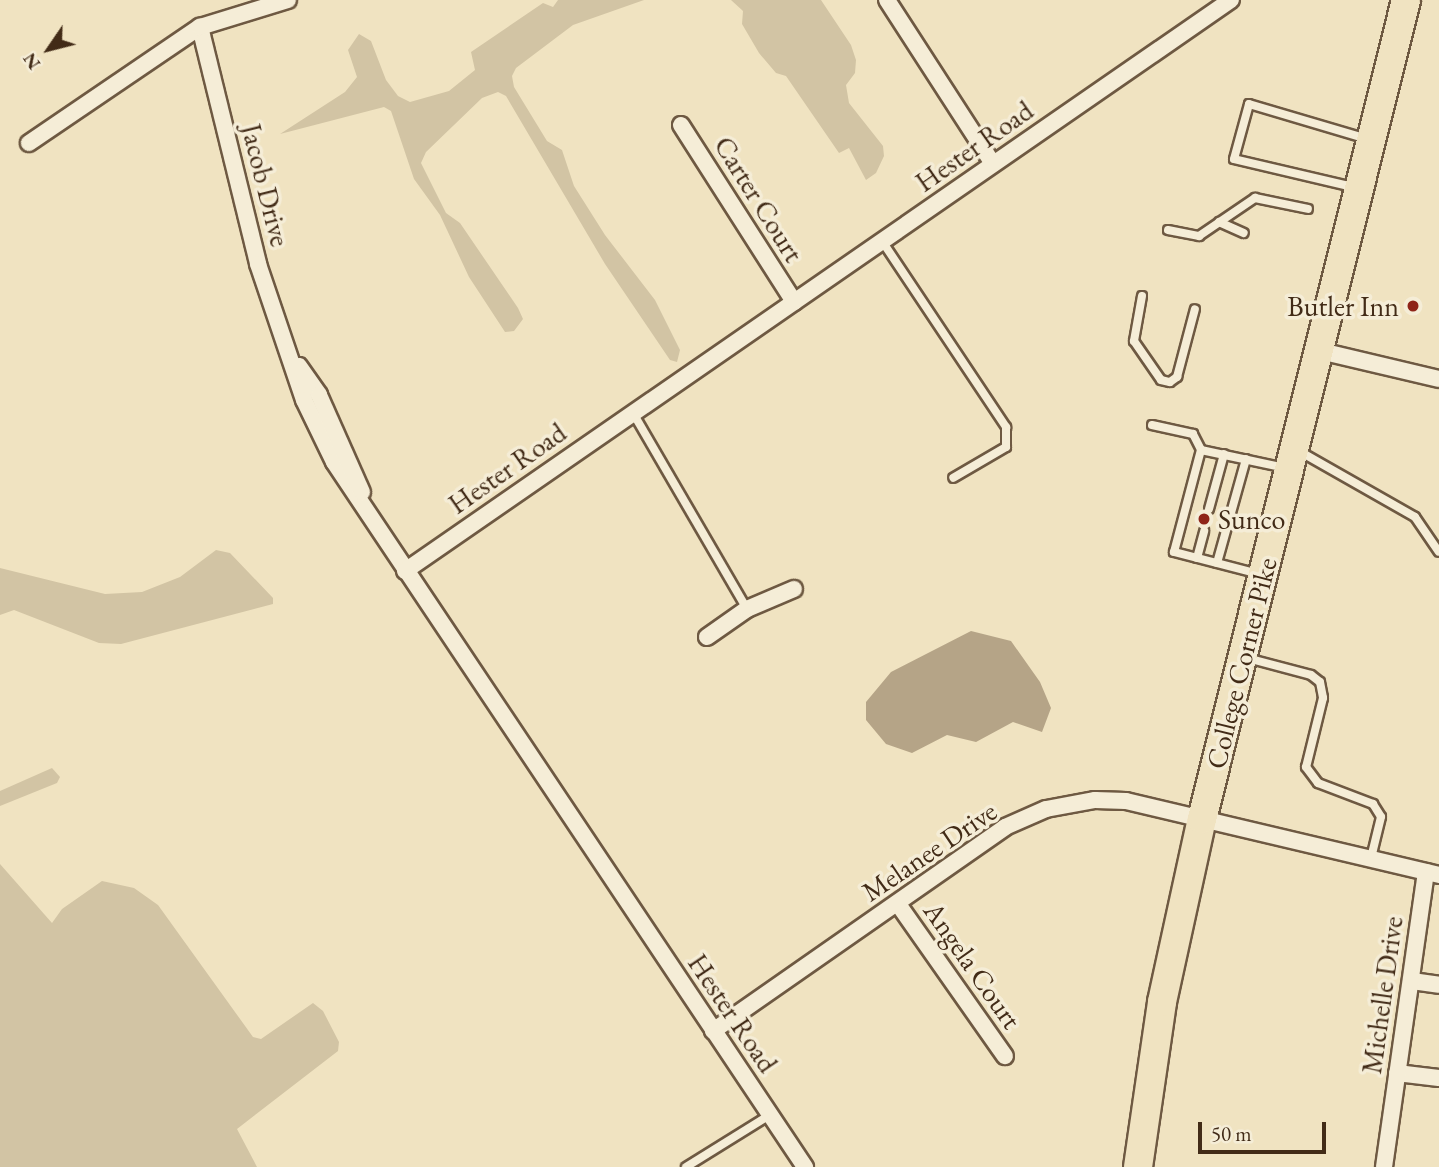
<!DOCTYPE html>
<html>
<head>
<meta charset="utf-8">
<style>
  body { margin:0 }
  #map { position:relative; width:1439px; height:1167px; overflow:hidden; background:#f0e3c1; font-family:"EB Garamond",serif }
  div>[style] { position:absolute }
  .green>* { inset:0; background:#d2c4a4 }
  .water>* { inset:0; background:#b5a487 }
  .roads { filter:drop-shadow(2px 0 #6e5942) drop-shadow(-2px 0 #6e5942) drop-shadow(0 2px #6e5942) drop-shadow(0 -2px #6e5942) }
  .service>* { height:8px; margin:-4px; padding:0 4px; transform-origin:4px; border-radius:4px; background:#f5edd7 }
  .minor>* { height:16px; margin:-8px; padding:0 8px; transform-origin:8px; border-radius:8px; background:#f5edd7 }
  .trunk>* { height:28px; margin:-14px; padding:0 14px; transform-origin:14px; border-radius:14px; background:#f0e3c1 }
  .dots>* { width:19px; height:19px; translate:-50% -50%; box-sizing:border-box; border:4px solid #f5edd7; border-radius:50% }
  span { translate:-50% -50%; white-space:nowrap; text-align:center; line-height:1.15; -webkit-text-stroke:7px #f5edd7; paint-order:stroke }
  .street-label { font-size:28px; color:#422b17 }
  .poi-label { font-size:28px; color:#422b17 }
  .right { translate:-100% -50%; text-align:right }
  .left { translate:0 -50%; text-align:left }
  .north { position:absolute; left:14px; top:14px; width:70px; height:70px; -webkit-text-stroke:5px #f5edd7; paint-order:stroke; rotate:235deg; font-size:19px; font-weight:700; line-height:28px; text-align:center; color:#422b17 }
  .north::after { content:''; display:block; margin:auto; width:24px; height:32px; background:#422b17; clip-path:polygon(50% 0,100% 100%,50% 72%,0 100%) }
  .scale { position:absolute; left:1198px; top:1122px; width:128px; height:32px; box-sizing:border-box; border:4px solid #422b17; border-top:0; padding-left:9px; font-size:21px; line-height:24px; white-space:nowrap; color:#422b17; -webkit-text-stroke:5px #f5edd7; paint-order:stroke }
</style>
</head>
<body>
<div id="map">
  <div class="green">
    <div style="clip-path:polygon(558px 0,644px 0,573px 25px,516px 68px,512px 76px,514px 87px,547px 141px,562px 150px,574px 186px,605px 235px,655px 300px,680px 350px,677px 362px,670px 360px,605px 264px,506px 96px,498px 92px,482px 98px,426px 152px,421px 163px,446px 213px,460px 223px,518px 308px,523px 319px,514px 331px,505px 332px,469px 277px,440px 215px,414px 179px,391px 111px,384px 107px,280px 134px,345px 92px,357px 77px,348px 50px,359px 34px,371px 41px,386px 80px,398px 96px,410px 102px,449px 91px,475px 70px,471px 52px,543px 3px,553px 7px)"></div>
    <div style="clip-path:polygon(731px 0,821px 0,851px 45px,856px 60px,855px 73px,846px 85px,849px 103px,883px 146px,884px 156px,876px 173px,866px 180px,849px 148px,839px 153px,786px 76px,776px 73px,759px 53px,742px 24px,743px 11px)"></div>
    <div style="clip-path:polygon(216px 550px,230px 553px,273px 598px,273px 604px,121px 644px,99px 643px,14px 610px,0 615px,0 568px,105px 594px,142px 592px,180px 577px)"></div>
    <div style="clip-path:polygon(52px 768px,60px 777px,57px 783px,0 806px,0 791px)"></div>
    <div style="clip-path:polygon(0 864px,52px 923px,62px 909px,102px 881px,134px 888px,158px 905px,253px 1037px,261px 1039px,313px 1003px,323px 1011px,339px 1042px,338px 1051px,237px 1129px,257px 1167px,0 1167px)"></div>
  </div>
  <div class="water">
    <div style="clip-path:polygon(971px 631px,1011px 641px,1040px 682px,1051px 708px,1042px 732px,1013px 722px,976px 742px,947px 735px,912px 753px,886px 744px,866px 720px,866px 702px,891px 672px)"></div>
  </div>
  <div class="roads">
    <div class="service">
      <div style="left:1353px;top:187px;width:122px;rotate:-166.8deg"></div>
      <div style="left:1234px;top:159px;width:57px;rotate:-74.7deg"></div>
      <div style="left:1249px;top:104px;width:123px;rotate:16.5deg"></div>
      <div style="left:1219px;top:222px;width:27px;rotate:24deg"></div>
      <div style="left:1168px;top:230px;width:32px;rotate:11deg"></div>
      <div style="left:1199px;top:236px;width:68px;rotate:-34.2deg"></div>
      <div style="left:1255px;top:198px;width:54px;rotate:11.7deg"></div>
      <div style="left:882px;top:241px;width:224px;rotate:56.3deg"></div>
      <div style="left:1006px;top:427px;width:20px;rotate:90deg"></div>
      <div style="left:1006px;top:447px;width:61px;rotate:149.7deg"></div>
      <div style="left:1142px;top:296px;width:46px;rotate:100.1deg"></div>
      <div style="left:1134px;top:341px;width:47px;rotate:55.3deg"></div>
      <div style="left:1161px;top:380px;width:9px;rotate:13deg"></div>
      <div style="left:1170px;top:382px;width:9px;rotate:-36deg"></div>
      <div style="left:1177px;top:377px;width:70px;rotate:-75.2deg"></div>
      <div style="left:633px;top:413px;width:227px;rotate:59.8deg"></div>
      <div style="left:1152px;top:425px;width:42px;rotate:12.4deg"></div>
      <div style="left:1193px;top:434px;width:18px;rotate:63deg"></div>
      <div style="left:1299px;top:451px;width:133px;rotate:29.6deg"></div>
      <div style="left:1415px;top:517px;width:42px;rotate:55.6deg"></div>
      <div style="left:1209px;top:509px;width:57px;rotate:-74.7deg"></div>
      <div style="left:1197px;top:558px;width:28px;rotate:-75deg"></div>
      <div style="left:1217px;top:563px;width:108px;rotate:-74.4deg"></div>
      <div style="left:1259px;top:574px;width:88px;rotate:-165.5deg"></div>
      <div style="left:1174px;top:552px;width:106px;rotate:-75.2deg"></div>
      <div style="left:1201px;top:450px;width:87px;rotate:12deg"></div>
      <div style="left:1247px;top:658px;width:66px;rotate:14.9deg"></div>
      <div style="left:1311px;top:675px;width:11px;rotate:38deg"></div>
      <div style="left:1320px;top:682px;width:16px;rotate:79deg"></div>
      <div style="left:1323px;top:698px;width:71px;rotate:103.8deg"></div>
      <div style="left:1306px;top:767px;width:20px;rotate:53deg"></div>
      <div style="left:1318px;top:783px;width:59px;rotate:20.9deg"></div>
      <div style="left:1373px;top:804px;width:15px;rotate:58deg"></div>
      <div style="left:1381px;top:817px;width:42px;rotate:103.7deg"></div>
      <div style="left:686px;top:1167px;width:99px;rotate:-31.8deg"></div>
    </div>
    <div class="minor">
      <div style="left:887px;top:0;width:195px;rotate:57.1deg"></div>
      <div style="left:200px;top:27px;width:244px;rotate:76.2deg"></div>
      <div style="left:258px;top:264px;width:144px;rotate:71.3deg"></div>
      <div style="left:304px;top:400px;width:69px;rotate:64.2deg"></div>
      <div style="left:334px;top:462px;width:848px;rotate:56.25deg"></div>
      <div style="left:681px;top:125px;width:210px;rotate:57.4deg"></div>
      <div style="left:29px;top:143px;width:207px;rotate:-34.2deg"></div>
      <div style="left:200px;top:27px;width:92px;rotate:-17.1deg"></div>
      <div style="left:1316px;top:350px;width:126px;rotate:13.3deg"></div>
      <div style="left:299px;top:366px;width:35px;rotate:55deg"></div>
      <div style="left:319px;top:395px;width:106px;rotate:66.1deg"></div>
      <div style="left:405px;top:571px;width:1004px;rotate:-34.66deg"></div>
      <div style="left:707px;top:637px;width:49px;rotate:-35deg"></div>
      <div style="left:747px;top:609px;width:51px;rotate:-23.1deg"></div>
      <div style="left:898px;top:904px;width:186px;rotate:54.9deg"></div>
      <div style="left:1412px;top:981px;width:27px;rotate:8deg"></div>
      <div style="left:713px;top:1031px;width:356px;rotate:-34.9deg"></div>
      <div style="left:1005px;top:827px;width:45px;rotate:-23.7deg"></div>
      <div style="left:1046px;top:809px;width:50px;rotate:-10.4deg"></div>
      <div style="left:1095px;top:800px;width:31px;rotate:2deg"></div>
      <div style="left:1126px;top:801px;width:322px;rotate:13.3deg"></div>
      <div style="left:1397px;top:1073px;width:42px;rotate:6.8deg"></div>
      <div style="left:1384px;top:1167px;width:298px;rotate:-81.9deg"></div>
    </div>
    <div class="trunk">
      <div style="left:1138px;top:1167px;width:167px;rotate:-81.7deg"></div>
      <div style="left:1162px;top:1002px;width:187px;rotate:-77.7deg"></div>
      <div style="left:1202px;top:819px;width:844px;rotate:-76.01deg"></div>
    </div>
  </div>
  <div class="dots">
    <div style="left:1413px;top:306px;background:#8f2418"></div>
    <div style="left:1204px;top:519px;background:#8f2418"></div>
  </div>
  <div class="street-label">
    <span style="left:974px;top:146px;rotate:-35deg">Hester Road</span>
    <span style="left:266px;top:185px;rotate:76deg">Jacob Drive</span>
    <span style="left:759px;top:199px;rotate:58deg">Carter Court</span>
    <span style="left:507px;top:468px;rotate:-35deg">Hester Road</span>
    <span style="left:1241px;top:663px;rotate:-76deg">College Corner Pike</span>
    <span style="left:929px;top:851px;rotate:-34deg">Melanee Drive</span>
    <span style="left:973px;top:965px;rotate:55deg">Angela Court</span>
    <span style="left:1382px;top:995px;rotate:-82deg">Michelle Drive</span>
    <span style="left:733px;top:1013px;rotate:56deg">Hester Road</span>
  </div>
  <div class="poi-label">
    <span class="right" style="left:1399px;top:306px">Butler Inn</span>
    <span class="left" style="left:1218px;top:519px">Sunco</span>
  </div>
  <div class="north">N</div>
  <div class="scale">50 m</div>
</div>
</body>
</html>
